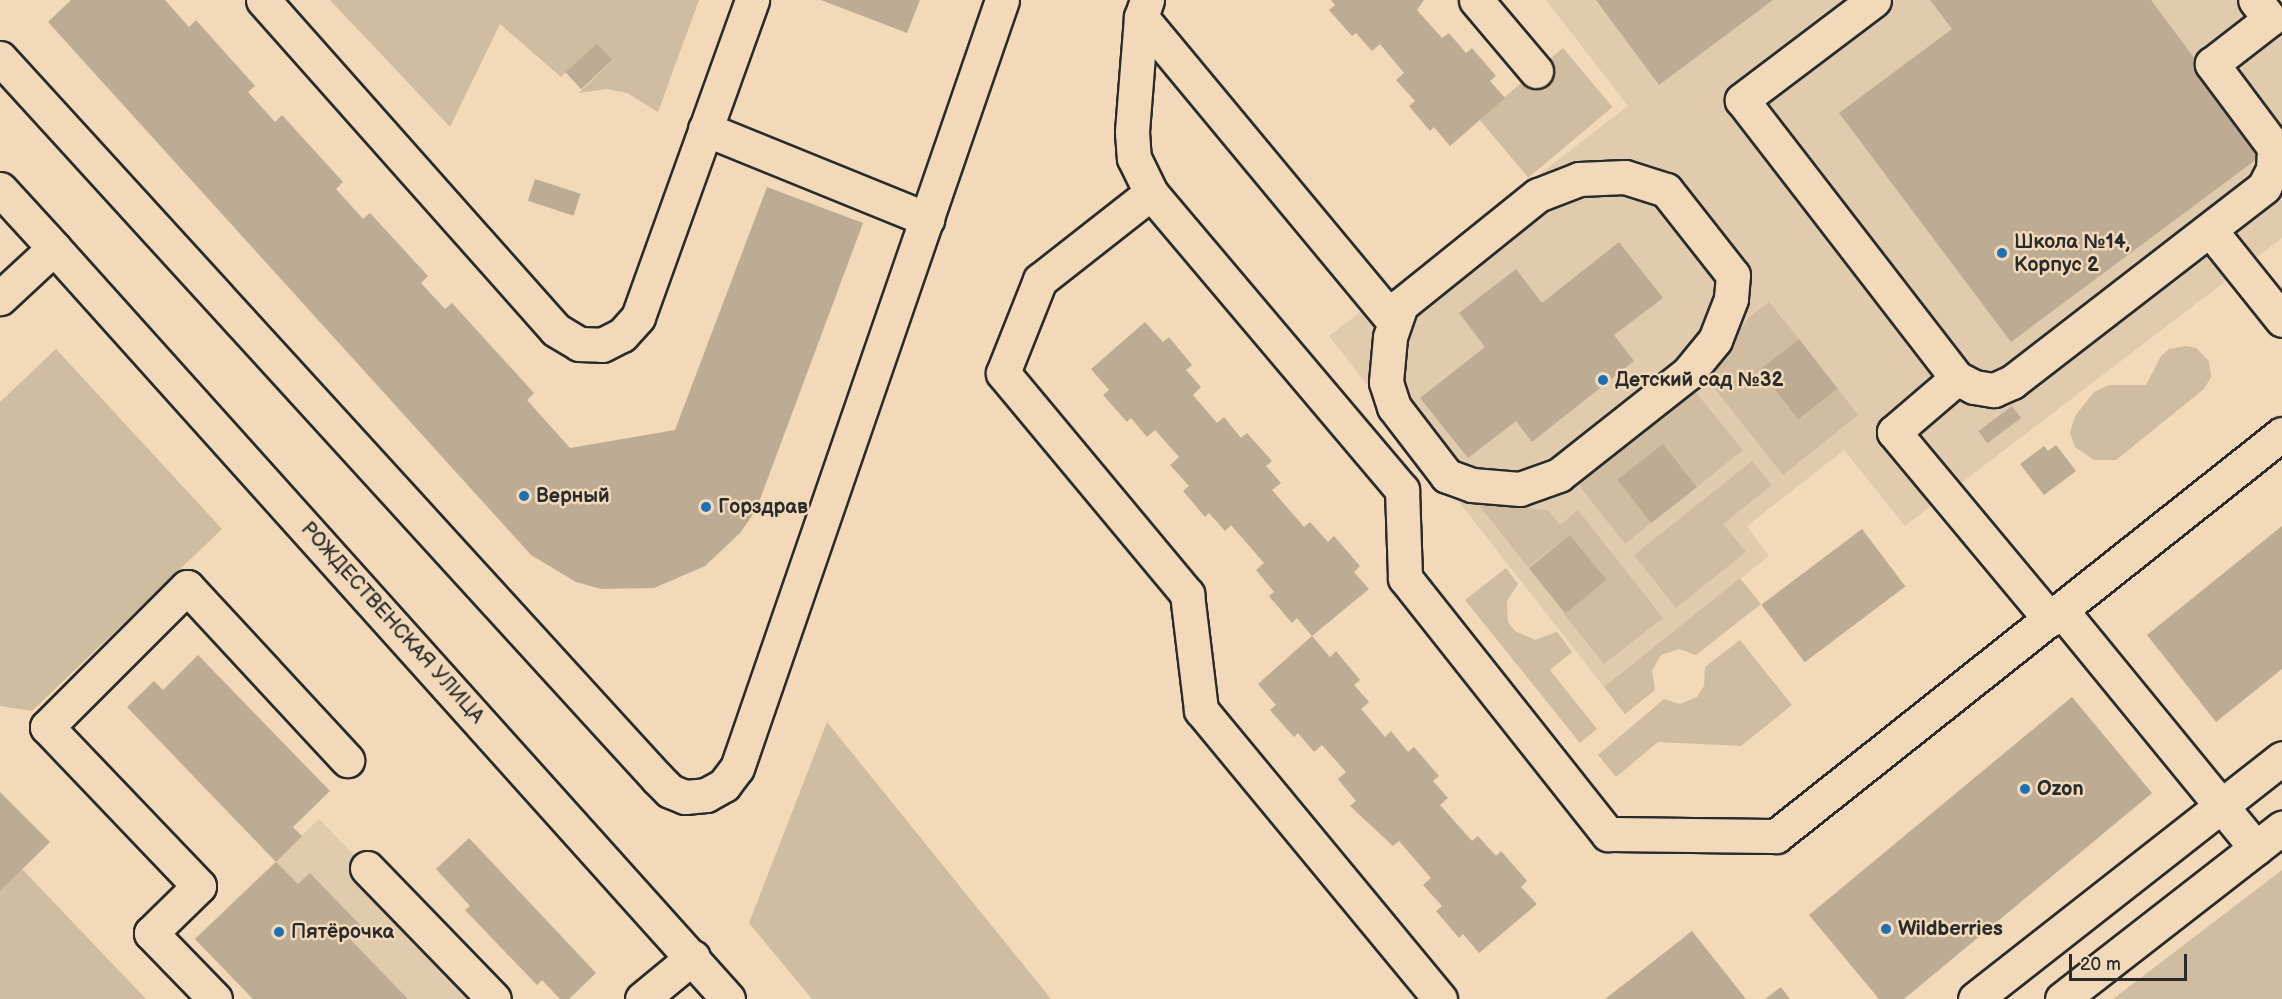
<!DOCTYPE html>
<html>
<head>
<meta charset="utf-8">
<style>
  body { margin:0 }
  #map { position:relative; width:2282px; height:999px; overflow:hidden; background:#f1d9b9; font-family:"Balsamiq Sans",sans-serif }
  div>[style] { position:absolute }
  .built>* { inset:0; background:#e1cbae }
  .green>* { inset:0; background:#d0bda1; transform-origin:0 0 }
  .building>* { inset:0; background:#bdab94; transform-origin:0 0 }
  .roads { filter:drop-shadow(2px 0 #2b2b2b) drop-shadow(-2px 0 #2b2b2b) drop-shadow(0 2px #2b2b2b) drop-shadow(0 -2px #2b2b2b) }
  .minor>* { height:33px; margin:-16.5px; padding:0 16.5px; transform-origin:16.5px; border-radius:16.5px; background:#f1d9b9 }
  .major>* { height:33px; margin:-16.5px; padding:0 16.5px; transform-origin:16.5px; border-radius:16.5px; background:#f1d9b9 }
  .dots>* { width:16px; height:16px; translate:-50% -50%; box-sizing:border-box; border:3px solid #f1d9b9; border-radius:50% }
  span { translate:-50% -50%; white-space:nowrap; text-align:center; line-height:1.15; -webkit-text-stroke:5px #f1d9b9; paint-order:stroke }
  .poi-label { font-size:20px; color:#2b2b2b; font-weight:700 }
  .left { translate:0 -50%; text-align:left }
  .street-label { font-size:20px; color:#2b2b2b }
  .scale { position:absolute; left:2069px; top:954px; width:118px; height:27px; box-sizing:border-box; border:3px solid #2b2b2b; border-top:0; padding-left:8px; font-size:18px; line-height:21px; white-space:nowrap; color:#2b2b2b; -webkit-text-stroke:4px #f1d9b9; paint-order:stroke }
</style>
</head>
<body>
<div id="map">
  <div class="built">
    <div style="clip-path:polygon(1546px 0,2282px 0,2282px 238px,1905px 526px,1844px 450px,1747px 526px,1769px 556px,1604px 687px,1329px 336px,1628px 106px)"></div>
    <div style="clip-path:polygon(319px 819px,494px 999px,253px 999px,195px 939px)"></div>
  </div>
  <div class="green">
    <div style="clip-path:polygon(330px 0,699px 0,658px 112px,627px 93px,607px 89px,579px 93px,613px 60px,597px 43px,561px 77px,500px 24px,450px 127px)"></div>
    <div style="left:1563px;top:48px;width:77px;height:110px;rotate:50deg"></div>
    <div style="clip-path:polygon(1769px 302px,1799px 339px,1760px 370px,1775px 389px,1800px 419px,1838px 389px,1858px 415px,1783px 475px,1707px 379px,1749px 317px)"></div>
    <div style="clip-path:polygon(2186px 346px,2196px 348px,2209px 361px,2211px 377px,2204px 389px,2116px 460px,2094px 460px,2075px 447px,2070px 433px,2075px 416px,2094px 392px,2109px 385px,2146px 385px,2161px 356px,2169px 349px)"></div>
    <div style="clip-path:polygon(56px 349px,222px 529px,32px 711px,0 706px,0 402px)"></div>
    <div style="clip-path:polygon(1694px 390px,1743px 450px,1697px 487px,1663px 445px,1619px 480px,1652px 522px,1625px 544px,1577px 483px)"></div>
    <div style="clip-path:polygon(1752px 461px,1772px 485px,1723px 524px,1746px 552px,1676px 608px,1634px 555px)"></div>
    <div style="clip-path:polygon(1478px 504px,1548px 510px,1560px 525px,1578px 510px,1663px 618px,1604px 664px,1564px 614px,1606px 580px,1570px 535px,1528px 567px)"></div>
    <div style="clip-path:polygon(1506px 568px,1518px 584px,1507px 601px,1508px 622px,1515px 631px,1535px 640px,1557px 632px,1572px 652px,1550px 670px,1597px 729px,1580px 743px,1465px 600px)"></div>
    <div style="clip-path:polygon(1740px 578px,1761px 604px,1696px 655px,1679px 649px,1661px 655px,1652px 671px,1655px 690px,1625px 714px,1604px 687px)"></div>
    <div style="clip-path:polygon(1740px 640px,1792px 705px,1741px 746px,1658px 742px,1616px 777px,1598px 755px,1664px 699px,1680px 704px,1697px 697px,1704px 686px,1705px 667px)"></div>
    <div style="clip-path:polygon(827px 722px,1051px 999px,812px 999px,749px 923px)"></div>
    <div style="clip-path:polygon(22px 869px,146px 999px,0 999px,0 891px)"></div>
    <div style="clip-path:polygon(2282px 870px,2282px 999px,2113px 999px)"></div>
  </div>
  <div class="building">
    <div style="clip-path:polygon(71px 0,165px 0,189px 27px,196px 20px,255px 86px,248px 92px,275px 122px,282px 115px,343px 182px,336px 189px,363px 219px,370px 213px,428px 276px,421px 283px,445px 309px,452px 303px,534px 393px,527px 400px,570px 448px,675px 430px,767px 187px,863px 223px,756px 510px,740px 533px,705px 566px,654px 588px,601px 589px,576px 582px,531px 555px,48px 22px)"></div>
    <div style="clip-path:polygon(821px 0,920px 0,907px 33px)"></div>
    <div style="clip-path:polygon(1331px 0,1424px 0,1417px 10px,1442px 38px,1449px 33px,1466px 53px,1472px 48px,1496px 76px,1490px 81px,1505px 98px,1450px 146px,1434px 127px,1430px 131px,1409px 106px,1415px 101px,1396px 80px,1404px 73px,1380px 44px,1372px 51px,1356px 33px,1352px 36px,1329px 10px,1335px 5px)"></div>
    <div style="clip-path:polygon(1596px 0,1773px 0,1659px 85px)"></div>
    <div style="clip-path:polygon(1930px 0,2151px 0,2265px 153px,2011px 342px,1839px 113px,1952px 29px)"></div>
    <div style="left:597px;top:43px;width:23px;height:43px;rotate:47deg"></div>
    <div style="left:535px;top:179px;width:48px;height:23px;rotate:18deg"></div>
    <div style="clip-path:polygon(1619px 242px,1663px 298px,1614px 335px,1634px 361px,1532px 442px,1516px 421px,1468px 458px,1420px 398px,1485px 347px,1459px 313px,1516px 269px,1542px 303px)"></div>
    <div style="clip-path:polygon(1145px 322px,1163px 342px,1169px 337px,1192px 365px,1186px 370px,1201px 387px,1193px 395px,1217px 423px,1224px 417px,1241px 438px,1247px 433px,1272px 461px,1266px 466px,1281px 483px,1272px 490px,1304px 527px,1310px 522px,1328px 542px,1334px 536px,1360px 566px,1354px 572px,1369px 589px,1312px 636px,1297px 618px,1292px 623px,1269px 596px,1274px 592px,1256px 570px,1264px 563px,1231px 525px,1225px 531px,1209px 513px,1205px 517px,1183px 491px,1189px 486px,1170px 465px,1179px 457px,1155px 430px,1147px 437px,1131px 418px,1127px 422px,1103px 395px,1109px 390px,1091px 369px)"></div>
    <div style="left:1799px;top:339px;width:63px;height:50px;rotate:52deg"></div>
    <div style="left:2012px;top:406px;width:15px;height:42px;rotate:53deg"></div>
    <div style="left:1663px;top:444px;width:55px;height:58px;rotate:52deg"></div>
    <div style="clip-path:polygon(2056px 445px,2076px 471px,2044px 495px,2020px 464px,2044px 446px,2048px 451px)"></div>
    <div style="clip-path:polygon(2282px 526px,2282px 669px,2216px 722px,2147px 635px)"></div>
    <div style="left:1862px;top:529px;width:72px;height:126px;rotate:53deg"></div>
    <div style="left:1570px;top:535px;width:58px;height:53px;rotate:51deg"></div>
    <div style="clip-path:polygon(1312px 636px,1330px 657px,1336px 651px,1360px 680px,1354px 685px,1369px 702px,1361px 709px,1385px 737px,1391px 731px,1408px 752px,1414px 747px,1439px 776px,1433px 781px,1448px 798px,1440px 805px,1472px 841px,1478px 836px,1496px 856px,1501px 851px,1527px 881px,1521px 887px,1537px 904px,1479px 953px,1463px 934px,1459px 938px,1436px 911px,1442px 906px,1423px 885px,1431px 878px,1399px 841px,1393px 846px,1350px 806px,1356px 801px,1338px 779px,1346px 772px,1322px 745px,1314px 752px,1298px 733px,1294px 737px,1270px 710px,1276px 705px,1258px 684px)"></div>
    <div style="clip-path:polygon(198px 655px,330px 791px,293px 827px,302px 836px,276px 862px,127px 707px,154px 681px,163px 690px)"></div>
    <div style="clip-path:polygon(2072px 697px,2152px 793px,1904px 999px,1879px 999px,1809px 915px)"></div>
    <div style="clip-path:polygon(0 792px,50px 842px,0 891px)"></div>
    <div style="clip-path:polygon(469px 838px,596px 973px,569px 999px,560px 999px,542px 980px,537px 985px,465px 910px,470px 906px,436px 869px)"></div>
    <div style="clip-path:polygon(276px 862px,298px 884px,310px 873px,335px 899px,361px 926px,349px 938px,408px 999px,253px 999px,195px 939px)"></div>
    <div style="clip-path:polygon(1692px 931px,1746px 999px,1605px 999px,1636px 975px)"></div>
    <div style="clip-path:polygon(1781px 987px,1790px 999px,1765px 999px)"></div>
  </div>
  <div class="roads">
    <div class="minor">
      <div style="left:263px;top:0;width:441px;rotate:48.4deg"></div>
      <div style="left:556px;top:330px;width:27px;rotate:31deg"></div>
      <div style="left:579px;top:344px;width:23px;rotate:2deg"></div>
      <div style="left:602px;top:345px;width:22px;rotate:-27deg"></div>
      <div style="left:622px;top:335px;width:24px;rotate:-48deg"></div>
      <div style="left:638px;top:317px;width:337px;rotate:-70.2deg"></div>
      <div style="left:1147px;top:0;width:18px;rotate:109deg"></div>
      <div style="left:1141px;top:17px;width:115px;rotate:94.5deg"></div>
      <div style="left:1132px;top:132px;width:26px;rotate:86deg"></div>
      <div style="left:1134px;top:158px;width:39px;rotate:64deg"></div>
      <div style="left:1151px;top:193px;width:141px;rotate:141.9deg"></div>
      <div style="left:1040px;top:280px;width:100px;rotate:111.7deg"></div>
      <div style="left:1003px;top:373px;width:288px;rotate:50.2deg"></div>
      <div style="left:1187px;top:594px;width:117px;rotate:83.1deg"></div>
      <div style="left:1201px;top:710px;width:375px;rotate:50.4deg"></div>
      <div style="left:1476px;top:0;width:93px;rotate:49.8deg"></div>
      <div style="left:1874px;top:0;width:166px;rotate:142.9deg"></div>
      <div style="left:1742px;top:100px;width:351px;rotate:52.3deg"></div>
      <div style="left:1957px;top:378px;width:19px;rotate:28deg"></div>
      <div style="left:1974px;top:387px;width:20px;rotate:9deg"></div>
      <div style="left:1994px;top:390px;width:20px;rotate:-24deg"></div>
      <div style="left:2012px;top:382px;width:319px;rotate:-37.7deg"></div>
      <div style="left:2264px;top:187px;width:20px;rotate:-63deg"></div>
      <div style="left:2273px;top:169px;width:22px;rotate:-87deg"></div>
      <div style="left:2274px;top:147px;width:104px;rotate:-126.8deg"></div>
      <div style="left:2212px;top:64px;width:73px;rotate:-37.8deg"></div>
      <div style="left:2270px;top:19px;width:24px;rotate:-128deg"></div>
      <div style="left:1141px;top:17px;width:396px;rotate:50.3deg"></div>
      <div style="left:0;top:58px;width:975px;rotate:47.62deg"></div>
      <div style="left:657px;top:778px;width:18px;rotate:45deg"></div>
      <div style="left:670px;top:791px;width:16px;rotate:22deg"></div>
      <div style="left:685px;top:797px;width:21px;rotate:-5deg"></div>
      <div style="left:706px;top:795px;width:21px;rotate:-29deg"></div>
      <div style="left:724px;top:785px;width:21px;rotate:-53deg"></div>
      <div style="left:737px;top:768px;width:812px;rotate:-70.96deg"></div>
      <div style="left:705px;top:129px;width:240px;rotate:22.1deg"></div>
      <div style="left:1625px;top:177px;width:43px;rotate:17.6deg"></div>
      <div style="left:1666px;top:190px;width:108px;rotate:51.8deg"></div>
      <div style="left:1733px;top:275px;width:24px;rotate:95deg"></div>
      <div style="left:1731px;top:299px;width:44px;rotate:111.3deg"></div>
      <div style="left:1715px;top:340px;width:43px;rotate:129.3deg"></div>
      <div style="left:1688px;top:373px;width:164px;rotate:141.7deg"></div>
      <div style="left:1559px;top:475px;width:41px;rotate:160.3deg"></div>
      <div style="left:1520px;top:489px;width:48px;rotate:-175.2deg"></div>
      <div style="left:1472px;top:485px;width:27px;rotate:-160deg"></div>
      <div style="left:1447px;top:476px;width:87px;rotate:-127.5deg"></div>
      <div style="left:1394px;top:407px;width:26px;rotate:-108deg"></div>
      <div style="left:1386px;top:382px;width:45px;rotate:-84.9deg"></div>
      <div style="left:1390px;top:337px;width:34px;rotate:-71deg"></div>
      <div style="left:1401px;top:305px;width:176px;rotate:-38.8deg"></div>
      <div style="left:1538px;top:195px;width:44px;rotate:-21.3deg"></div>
      <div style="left:1579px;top:179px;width:46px;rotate:-2.5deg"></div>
      <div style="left:1151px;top:193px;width:389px;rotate:49.8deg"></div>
      <div style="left:1402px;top:490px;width:88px;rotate:88deg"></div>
      <div style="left:1405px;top:578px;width:327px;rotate:51.6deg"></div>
      <div style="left:1608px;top:834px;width:168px;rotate:0.7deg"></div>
      <div style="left:1776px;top:836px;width:646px;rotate:-38.47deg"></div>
      <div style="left:2210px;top:230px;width:115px;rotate:51.3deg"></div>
      <div style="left:54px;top:248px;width:1009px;rotate:48.09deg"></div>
      <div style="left:1957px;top:378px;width:83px;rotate:139.4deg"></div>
      <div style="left:1894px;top:432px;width:244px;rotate:50.2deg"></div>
      <div style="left:2061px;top:610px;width:308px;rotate:50.7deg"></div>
      <div style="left:367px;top:868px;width:182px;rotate:45.9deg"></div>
      <div style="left:215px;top:999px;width:92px;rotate:-134.1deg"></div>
      <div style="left:151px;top:933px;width:67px;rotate:-44.4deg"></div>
      <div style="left:199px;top:886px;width:220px;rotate:-133.7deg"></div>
      <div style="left:47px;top:727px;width:198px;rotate:-45deg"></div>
      <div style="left:187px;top:587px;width:236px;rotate:47.2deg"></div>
      <div style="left:642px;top:999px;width:66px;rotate:-39.5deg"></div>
      <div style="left:1975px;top:999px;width:390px;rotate:-38.1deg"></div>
      <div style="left:2062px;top:999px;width:279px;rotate:-37.9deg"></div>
    </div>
    <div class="major">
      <div style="left:0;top:189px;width:80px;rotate:47.5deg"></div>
      <div style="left:54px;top:248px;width:74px;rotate:137.2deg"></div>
    </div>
  </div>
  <div class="dots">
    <div style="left:2002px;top:253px;background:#1f6fb2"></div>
    <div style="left:1603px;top:380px;background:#1f6fb2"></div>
    <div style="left:524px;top:496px;background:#1f6fb2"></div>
    <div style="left:706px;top:507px;background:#1f6fb2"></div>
    <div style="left:2025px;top:789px;background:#1f6fb2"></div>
    <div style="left:1886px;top:929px;background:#1f6fb2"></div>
    <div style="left:279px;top:932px;background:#1f6fb2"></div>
  </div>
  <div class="poi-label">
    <span class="left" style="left:2014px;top:254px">Школа №14,<br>Корпус 2</span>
    <span class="left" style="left:1615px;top:380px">Детский сад №32</span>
    <span class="left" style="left:536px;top:496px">Верный</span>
    <span class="left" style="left:718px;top:507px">Горздрав</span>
    <span class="left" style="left:2037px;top:789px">Ozon</span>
    <span class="left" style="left:1898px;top:929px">Wildberries</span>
    <span class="left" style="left:291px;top:932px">Пятёрочка</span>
  </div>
  <div class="street-label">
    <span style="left:392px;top:623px;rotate:48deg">РОЖДЕСТВЕНСКАЯ УЛИЦА</span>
  </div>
  <div class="scale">20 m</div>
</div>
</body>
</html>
